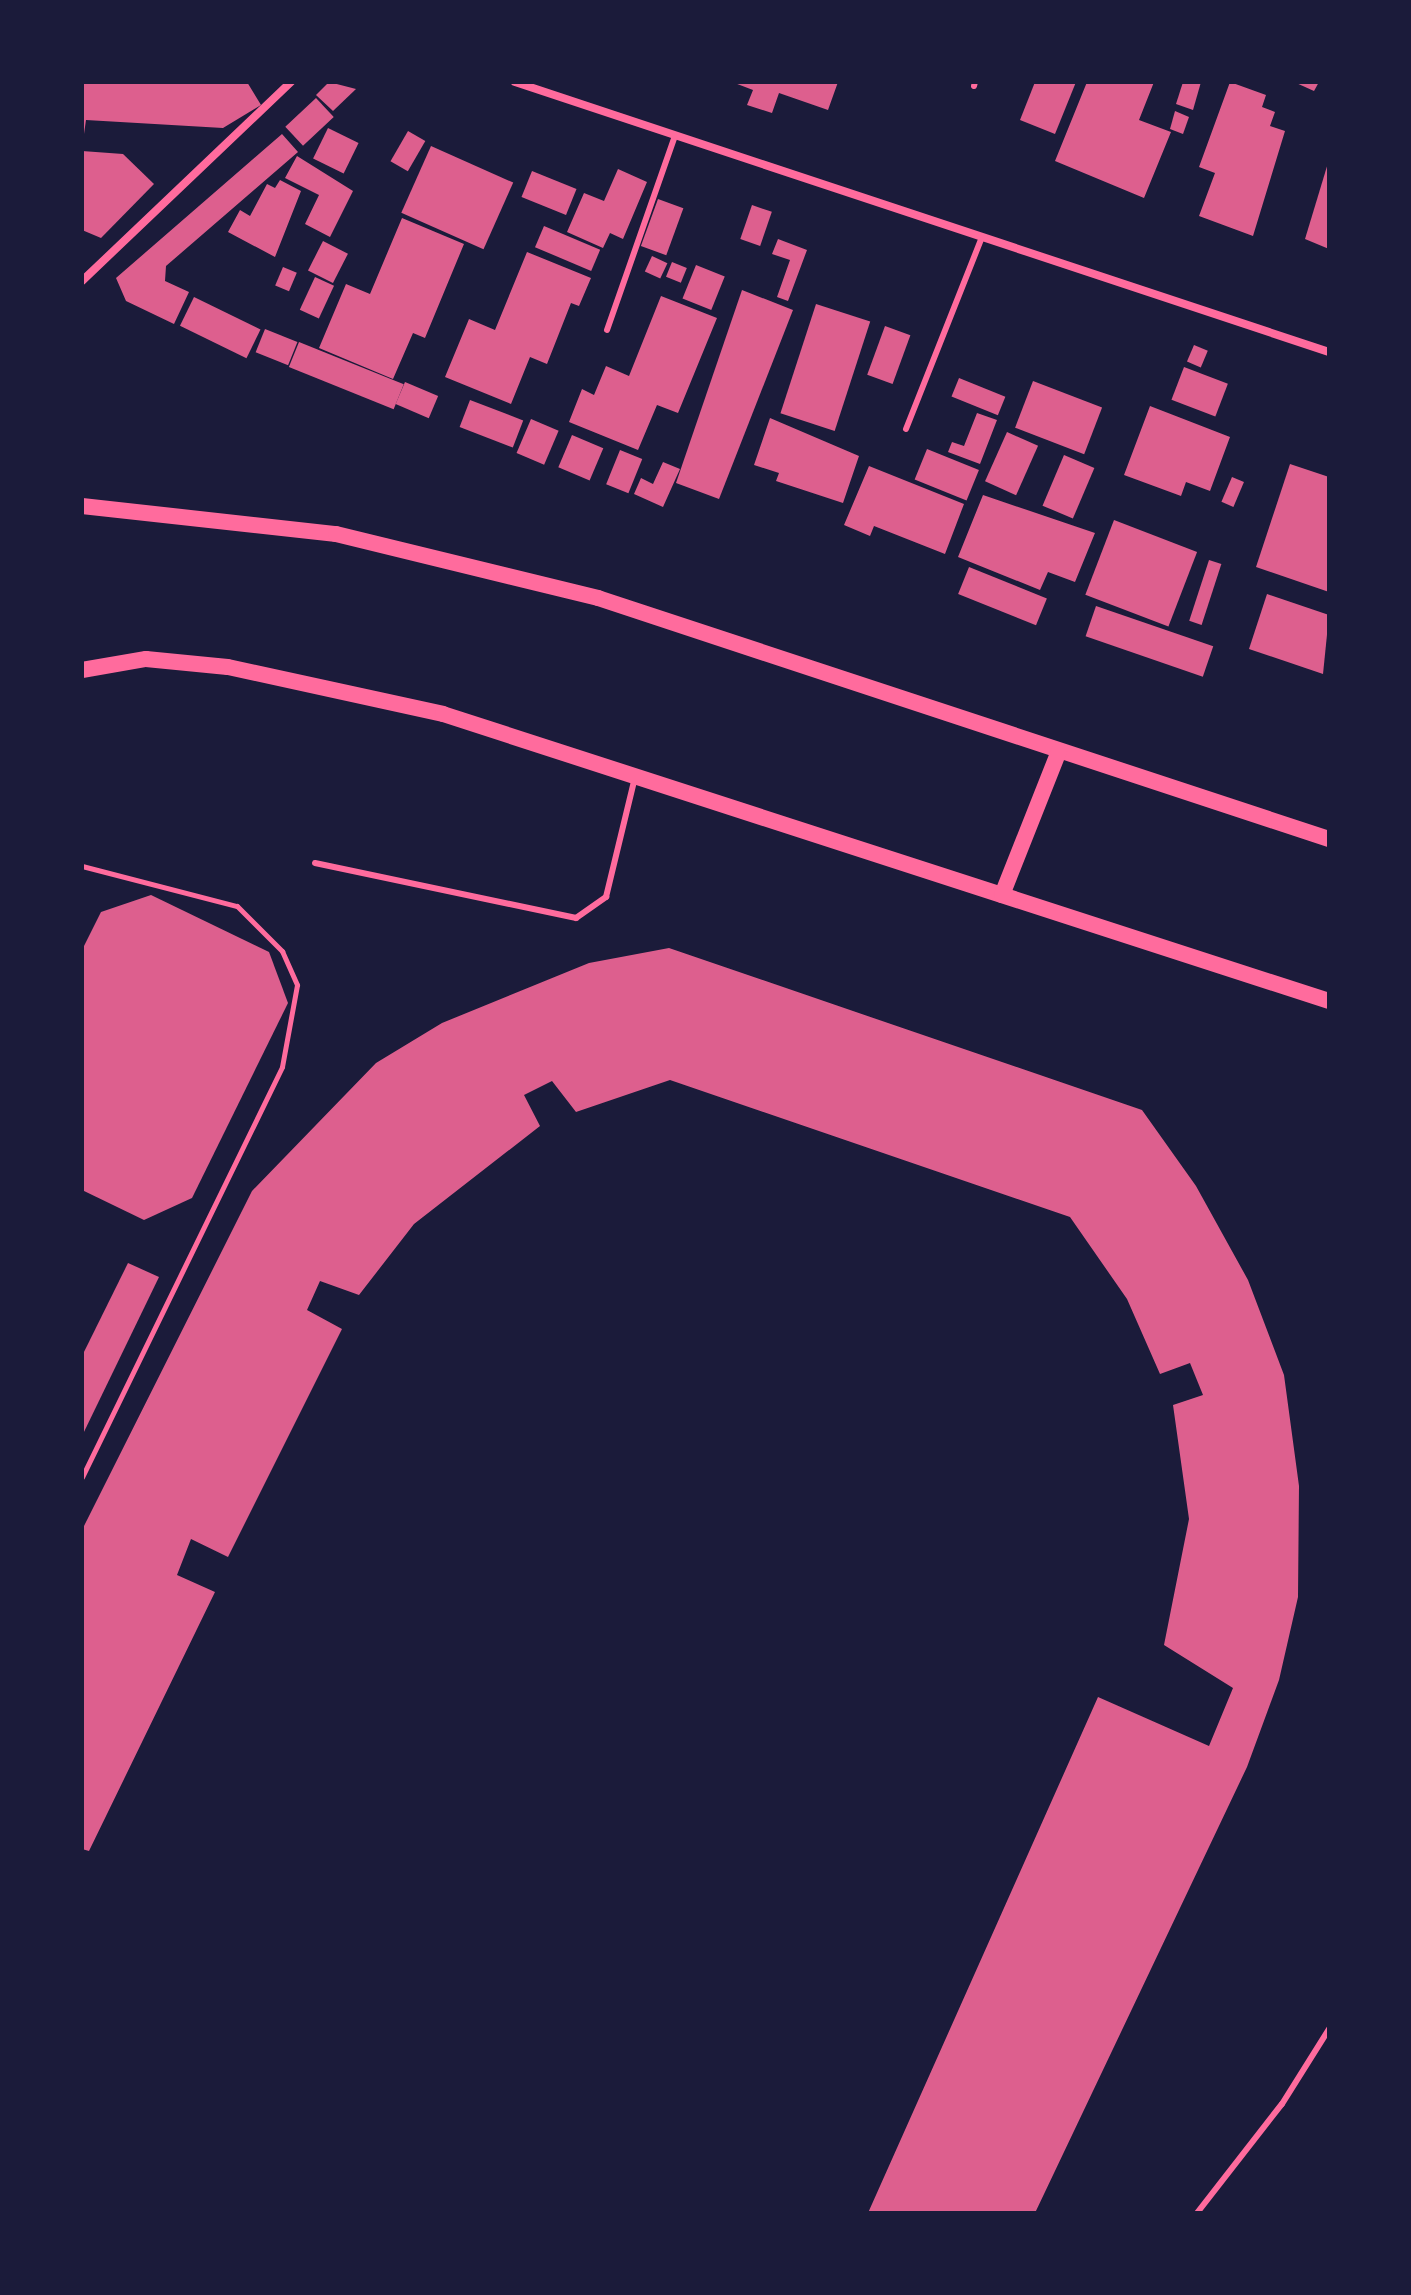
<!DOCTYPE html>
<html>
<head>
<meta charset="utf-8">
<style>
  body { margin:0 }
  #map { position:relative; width:1411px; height:2295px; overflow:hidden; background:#1b1b3a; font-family:Montserrat,sans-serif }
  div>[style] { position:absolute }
  .building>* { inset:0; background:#dd5f8e; transform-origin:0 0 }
  .path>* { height:5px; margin:-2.5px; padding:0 2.5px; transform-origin:2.5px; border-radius:2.5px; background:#ff6b9d }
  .service>* { height:6px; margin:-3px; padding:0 3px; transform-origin:3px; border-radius:3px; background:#ff6b9d }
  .minor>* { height:8px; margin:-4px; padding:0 4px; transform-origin:4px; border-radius:4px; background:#ff6b9d }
  .secondary>* { height:16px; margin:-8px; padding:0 8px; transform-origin:8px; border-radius:8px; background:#ff6b9d }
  span { translate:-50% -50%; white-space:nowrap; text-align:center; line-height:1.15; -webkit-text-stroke:7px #1b1b3a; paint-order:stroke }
  .frame { position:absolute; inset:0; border:84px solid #1b1b3a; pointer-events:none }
</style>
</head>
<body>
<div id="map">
  <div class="building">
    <div style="clip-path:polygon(82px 82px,247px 82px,261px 105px,223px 128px,86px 120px,82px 148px)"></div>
    <div style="clip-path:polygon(329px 82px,356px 89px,333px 111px,316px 95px)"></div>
    <div style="clip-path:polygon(732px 82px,838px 82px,828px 110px,779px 93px,772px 113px,747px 105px,753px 90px)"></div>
    <div style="clip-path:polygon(1035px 82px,1076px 82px,1055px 134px,1020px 120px)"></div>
    <div style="clip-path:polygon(1087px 82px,1154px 82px,1139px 120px,1171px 132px,1144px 198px,1055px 161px)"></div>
    <div style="clip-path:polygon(1183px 82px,1201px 82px,1193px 110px,1176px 104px)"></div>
    <div style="clip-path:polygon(1230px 82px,1266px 95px,1262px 107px,1275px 112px,1270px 126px,1285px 131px,1253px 236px,1199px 216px,1215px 173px,1199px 167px)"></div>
    <div style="clip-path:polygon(1294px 82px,1319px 82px,1314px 91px)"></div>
    <div style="left:316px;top:98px;width:26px;height:42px;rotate:47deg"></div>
    <div style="clip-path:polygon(1175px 111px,1189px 117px,1183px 134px,1170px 129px)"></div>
    <div style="left:328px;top:128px;width:34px;height:34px;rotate:26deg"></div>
    <div style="left:408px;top:131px;width:20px;height:35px;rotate:30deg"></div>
    <div style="clip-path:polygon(282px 134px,298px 152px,166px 266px,165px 281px,189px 292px,174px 324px,126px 301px,116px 278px)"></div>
    <div style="left:431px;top:146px;width:90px;height:73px;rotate:24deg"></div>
    <div style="clip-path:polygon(82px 151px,123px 154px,154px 184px,101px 238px,82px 230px)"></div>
    <div style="clip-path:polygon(297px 156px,353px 191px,330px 237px,305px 224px,319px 195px,285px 178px)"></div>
    <div style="clip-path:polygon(1328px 163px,1329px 163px,1329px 249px,1305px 239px)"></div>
    <div style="clip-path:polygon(618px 169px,647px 182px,623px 239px,610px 233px,603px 248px,567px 232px,584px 193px,604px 201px)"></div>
    <div style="left:532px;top:171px;width:48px;height:28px;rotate:22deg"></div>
    <div style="clip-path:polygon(280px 180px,301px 191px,275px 257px,228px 232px,240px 210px,250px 216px,267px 184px,275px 188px)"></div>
    <div style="left:658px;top:199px;width:27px;height:50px;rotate:20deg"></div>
    <div style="left:752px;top:205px;width:21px;height:36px;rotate:19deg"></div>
    <div style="clip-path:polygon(402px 218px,464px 244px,425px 338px,413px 333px,393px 379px,319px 348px,346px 284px,370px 294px)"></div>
    <div style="left:544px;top:226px;width:61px;height:23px;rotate:23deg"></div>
    <div style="clip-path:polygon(778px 239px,807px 250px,788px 301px,777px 297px,790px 260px,772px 254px)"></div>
    <div style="left:323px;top:241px;width:28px;height:33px;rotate:27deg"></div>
    <div style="clip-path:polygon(527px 252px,591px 278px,579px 306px,571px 303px,547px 364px,530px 357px,511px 404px,445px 377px,469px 319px,495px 330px)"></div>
    <div style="left:652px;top:256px;width:17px;height:17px;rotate:25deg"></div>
    <div style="left:672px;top:262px;width:16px;height:16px;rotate:22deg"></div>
    <div style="left:696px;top:265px;width:31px;height:36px;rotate:22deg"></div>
    <div style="left:283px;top:267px;width:15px;height:20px;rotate:23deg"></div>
    <div style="left:315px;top:277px;width:21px;height:36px;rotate:25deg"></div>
    <div style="clip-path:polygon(742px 290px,793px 310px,719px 499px,676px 483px)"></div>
    <div style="clip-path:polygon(661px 296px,717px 318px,678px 413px,657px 405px,638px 450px,569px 422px,582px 389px,594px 395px,606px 366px,629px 376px)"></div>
    <div style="left:194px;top:297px;width:74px;height:32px;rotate:26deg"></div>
    <div style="left:816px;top:304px;width:57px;height:115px;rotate:18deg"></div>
    <div style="left:885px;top:326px;width:27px;height:52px;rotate:20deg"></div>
    <div style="left:265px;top:329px;width:35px;height:25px;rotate:22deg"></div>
    <div style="left:299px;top:342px;width:113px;height:27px;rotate:22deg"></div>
    <div style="left:1194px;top:345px;width:15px;height:18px;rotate:23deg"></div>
    <div style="left:1184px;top:367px;width:47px;height:35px;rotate:21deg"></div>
    <div style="left:959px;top:378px;width:50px;height:20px;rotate:22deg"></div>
    <div style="left:1033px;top:381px;width:74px;height:50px;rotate:21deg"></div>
    <div style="left:405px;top:382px;width:36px;height:24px;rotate:23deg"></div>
    <div style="left:470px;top:400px;width:57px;height:29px;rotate:21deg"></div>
    <div style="clip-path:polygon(1150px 406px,1230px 437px,1210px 491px,1186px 482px,1181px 496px,1124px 475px)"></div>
    <div style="clip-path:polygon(977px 413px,997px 420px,980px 464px,948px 452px,952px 442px,964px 446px)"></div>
    <div style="clip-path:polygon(770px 418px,859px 456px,843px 503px,776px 481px,779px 473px,754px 465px)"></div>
    <div style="left:531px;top:419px;width:30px;height:37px;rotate:23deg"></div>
    <div style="left:1007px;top:432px;width:34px;height:54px;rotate:24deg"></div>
    <div style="left:572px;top:435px;width:34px;height:35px;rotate:23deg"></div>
    <div style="left:927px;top:449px;width:56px;height:33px;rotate:22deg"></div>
    <div style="left:620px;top:450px;width:24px;height:37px;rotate:22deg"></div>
    <div style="left:1064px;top:455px;width:33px;height:55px;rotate:23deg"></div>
    <div style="clip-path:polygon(663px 462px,680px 469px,663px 507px,634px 494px,641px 478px,653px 484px)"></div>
    <div style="clip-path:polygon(1290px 464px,1329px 477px,1329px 592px,1256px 567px)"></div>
    <div style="clip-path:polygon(869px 466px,964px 504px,945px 554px,874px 526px,870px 536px,844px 525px)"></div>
    <div style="left:1232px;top:477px;width:13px;height:27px;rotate:23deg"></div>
    <div style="clip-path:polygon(983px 495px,1095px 533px,1075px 582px,1048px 572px,1040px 590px,958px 557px)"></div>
    <div style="left:1114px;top:520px;width:89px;height:80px;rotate:21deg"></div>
    <div style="left:1209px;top:560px;width:13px;height:64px;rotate:18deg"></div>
    <div style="left:969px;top:567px;width:84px;height:29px;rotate:22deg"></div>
    <div style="clip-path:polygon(1267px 594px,1329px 615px,1323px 674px,1249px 649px)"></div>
    <div style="left:1096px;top:606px;width:124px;height:32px;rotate:19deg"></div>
    <div style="clip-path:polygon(151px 895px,269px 952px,288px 1003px,192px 1198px,144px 1220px,82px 1190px,82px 950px,101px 912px)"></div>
    <div style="clip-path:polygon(669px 948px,1142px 1110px,1196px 1186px,1248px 1280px,1284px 1375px,1299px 1486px,1298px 1597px,1279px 1680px,1247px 1767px,1035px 2213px,868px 2213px,1098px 1697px,1209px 1746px,1233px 1688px,1164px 1645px,1189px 1519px,1173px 1405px,1203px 1395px,1190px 1363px,1160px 1374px,1127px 1299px,1070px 1217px,670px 1080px,576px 1112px,552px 1081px,524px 1095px,540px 1126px,414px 1224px,359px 1295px,320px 1281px,307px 1310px,342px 1329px,228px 1557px,191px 1539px,177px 1575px,215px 1592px,89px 1851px,82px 1849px,82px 1530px,252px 1191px,376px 1063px,442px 1023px,589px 963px)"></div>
    <div style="clip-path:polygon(128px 1263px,159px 1277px,82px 1436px,82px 1356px)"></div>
  </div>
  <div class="path">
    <div style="left:82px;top:866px;width:160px;rotate:14.5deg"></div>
    <div style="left:237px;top:906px;width:64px;rotate:45deg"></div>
    <div style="left:282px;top:951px;width:37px;rotate:66deg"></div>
    <div style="left:297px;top:985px;width:83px;rotate:100.4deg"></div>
    <div style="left:282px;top:1067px;width:456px;rotate:116deg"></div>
  </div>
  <div class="service">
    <div style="left:974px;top:86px;width:4px;rotate:-76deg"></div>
    <div style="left:607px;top:330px;width:206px;rotate:-70.7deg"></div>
    <div style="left:906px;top:429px;width:206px;rotate:-68.4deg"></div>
    <div style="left:315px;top:863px;width:267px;rotate:11.9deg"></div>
    <div style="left:576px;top:918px;width:37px;rotate:-35deg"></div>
    <div style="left:606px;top:897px;width:123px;rotate:-76.4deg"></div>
    <div style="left:1197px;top:2213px;width:138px;rotate:-52.1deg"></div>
    <div style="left:1282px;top:2104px;width:89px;rotate:-57.9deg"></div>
  </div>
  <div class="minor">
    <div style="left:515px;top:82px;width:858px;rotate:18.35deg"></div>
    <div style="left:82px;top:281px;width:289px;rotate:-43.6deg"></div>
  </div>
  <div class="secondary">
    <div style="left:82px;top:506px;width:256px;rotate:6.3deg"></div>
    <div style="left:336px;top:534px;width:270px;rotate:13.7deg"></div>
    <div style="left:598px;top:598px;width:770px;rotate:18.25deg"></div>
    <div style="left:82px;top:670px;width:65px;rotate:-9.8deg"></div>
    <div style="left:146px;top:659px;width:82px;rotate:5.6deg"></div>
    <div style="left:228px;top:667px;width:220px;rotate:12.3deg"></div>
    <div style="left:443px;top:714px;width:931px;rotate:17.95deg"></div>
    <div style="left:1002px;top:895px;width:155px;rotate:-68.4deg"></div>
  </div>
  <div class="frame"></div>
</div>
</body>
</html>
